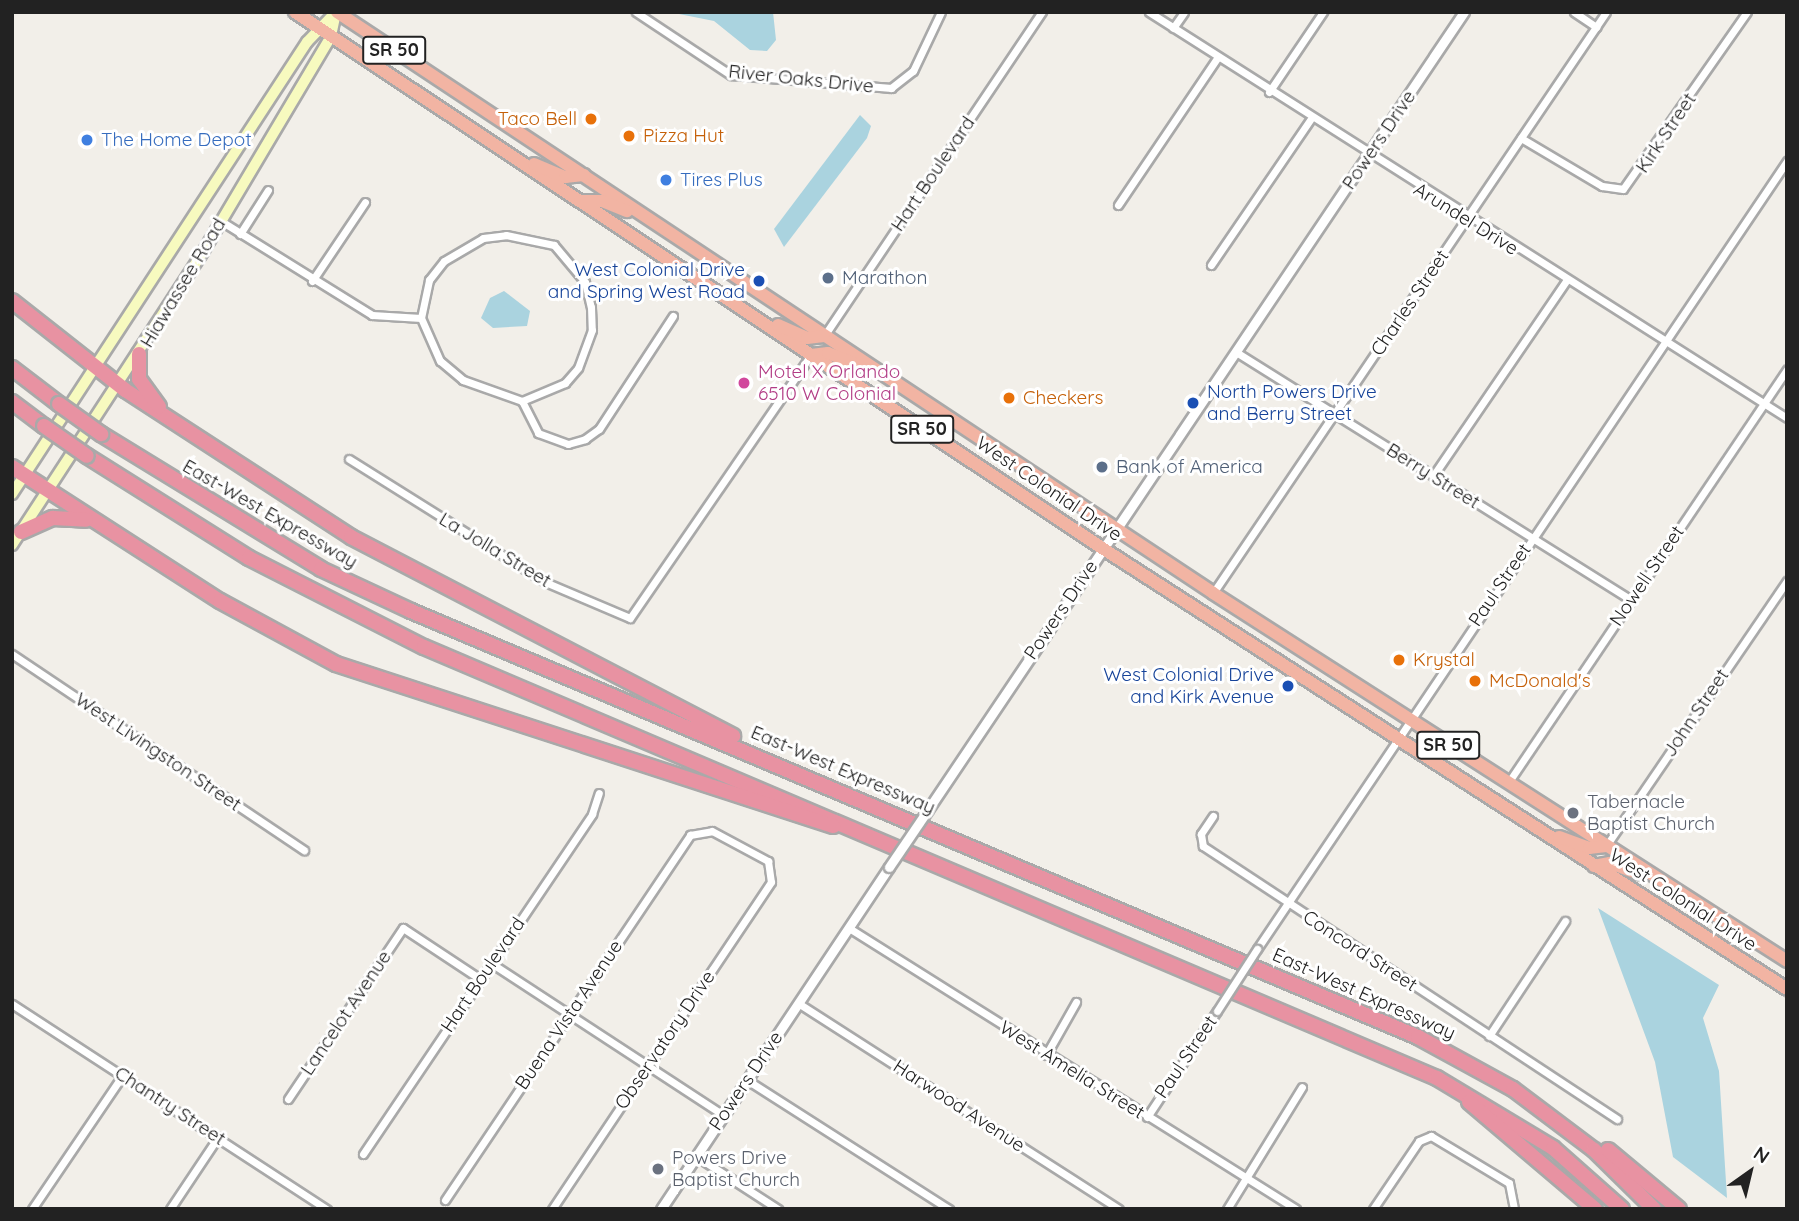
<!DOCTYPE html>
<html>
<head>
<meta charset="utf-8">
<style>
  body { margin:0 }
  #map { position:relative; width:1799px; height:1221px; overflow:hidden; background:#f2efe9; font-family:Quicksand,sans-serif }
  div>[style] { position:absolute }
  .water>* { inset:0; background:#aad3df }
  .roads { filter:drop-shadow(2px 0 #a9a9a9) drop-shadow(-2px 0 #a9a9a9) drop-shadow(0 2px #a9a9a9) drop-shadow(0 -2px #a9a9a9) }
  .minor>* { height:7px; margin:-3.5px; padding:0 3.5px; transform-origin:3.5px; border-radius:3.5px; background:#fff }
  .tertiary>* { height:9px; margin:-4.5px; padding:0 4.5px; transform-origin:4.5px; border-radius:4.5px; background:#fff }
  .secondary>* { height:10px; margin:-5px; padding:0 5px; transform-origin:5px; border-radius:5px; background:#f7fabf }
  .trunk>* { height:12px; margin:-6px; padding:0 6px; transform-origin:6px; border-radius:6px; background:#f2b4a3 }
  .motorway>* { height:14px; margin:-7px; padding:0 7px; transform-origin:7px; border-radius:7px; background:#e892a2 }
  .bridges { filter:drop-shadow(2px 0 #a9a9a9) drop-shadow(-2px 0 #a9a9a9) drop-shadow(0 2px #a9a9a9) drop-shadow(0 -2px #a9a9a9) }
  .minor-bridge>* { height:7px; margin:-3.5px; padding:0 3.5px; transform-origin:3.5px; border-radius:3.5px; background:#fff }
  .tertiary-bridge>* { height:9px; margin:-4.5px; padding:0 4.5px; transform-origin:4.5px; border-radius:4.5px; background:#fff }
  .motorway-bridge>* { height:14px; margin:-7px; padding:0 7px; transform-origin:7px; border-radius:7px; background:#e892a2 }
  .dots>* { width:19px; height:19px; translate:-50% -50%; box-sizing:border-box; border:4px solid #fff; border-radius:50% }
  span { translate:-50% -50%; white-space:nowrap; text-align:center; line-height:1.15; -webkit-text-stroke:6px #fff; paint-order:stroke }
  .shield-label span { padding:2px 5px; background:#fff; border:2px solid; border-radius:5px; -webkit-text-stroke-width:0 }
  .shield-label { font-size:18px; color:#222; font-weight:700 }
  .street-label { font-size:19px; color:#222 }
  .food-label { font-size:19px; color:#c56008 }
  .right { translate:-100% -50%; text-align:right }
  .left { translate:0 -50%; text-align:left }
  .shop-label { font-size:19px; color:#366cbe }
  .transit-label { font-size:19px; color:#164399 }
  .service-label { font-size:19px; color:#4e5e75 }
  .hotel-label { font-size:19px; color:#b23c85 }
  .worship-label { font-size:19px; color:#5b616d }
  .frame { position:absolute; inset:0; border:14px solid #222; pointer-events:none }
  .north { position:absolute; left:1715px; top:1137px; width:70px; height:70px; -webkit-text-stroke:5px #fff; paint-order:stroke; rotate:34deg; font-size:19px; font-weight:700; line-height:28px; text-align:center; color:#222 }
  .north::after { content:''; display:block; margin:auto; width:24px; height:32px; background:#222; clip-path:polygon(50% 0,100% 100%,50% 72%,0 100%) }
</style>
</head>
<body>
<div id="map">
  <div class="water">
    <div style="clip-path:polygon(669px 12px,773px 12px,776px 40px,767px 51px,750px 50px,714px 21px)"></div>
    <div style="clip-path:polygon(860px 115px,871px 126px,867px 138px,784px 247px,774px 229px)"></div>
    <div style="clip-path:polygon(504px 291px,530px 311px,527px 326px,493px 328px,481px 318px,490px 298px)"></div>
    <div style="clip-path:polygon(1598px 908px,1719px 985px,1703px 1018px,1719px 1071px,1727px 1198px,1673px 1157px,1655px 1062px)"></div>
  </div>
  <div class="roads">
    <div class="minor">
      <div style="left:636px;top:12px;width:114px;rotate:33.6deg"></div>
      <div style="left:731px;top:75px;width:161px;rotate:4.6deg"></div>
      <div style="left:891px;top:88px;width:28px;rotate:-38deg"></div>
      <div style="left:913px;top:71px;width:65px;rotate:-64.6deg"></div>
      <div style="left:1149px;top:12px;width:756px;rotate:32.47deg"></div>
      <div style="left:1574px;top:12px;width:27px;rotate:34deg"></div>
      <div style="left:1173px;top:28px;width:19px;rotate:-55deg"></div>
      <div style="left:1269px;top:92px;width:97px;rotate:-56deg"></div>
      <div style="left:1521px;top:138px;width:94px;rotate:30.7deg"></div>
      <div style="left:1602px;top:186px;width:21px;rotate:8deg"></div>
      <div style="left:1623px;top:189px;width:216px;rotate:-55deg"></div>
      <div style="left:1118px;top:205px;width:177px;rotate:-56deg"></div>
      <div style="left:221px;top:221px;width:178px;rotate:31.9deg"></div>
      <div style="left:372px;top:315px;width:49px;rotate:3.5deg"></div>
      <div style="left:240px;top:234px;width:52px;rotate:-57.5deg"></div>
      <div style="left:506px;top:235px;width:49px;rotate:11.8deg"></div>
      <div style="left:554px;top:245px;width:48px;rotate:50deg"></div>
      <div style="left:585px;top:282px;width:26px;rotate:77deg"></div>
      <div style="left:591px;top:307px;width:23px;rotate:88deg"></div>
      <div style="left:592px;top:330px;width:40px;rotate:110.2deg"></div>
      <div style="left:578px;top:368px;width:20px;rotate:131deg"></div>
      <div style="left:565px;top:383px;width:47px;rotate:157.3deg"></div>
      <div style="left:522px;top:401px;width:63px;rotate:-160.4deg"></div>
      <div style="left:463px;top:380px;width:30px;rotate:-140deg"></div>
      <div style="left:440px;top:361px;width:47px;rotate:-113.8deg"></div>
      <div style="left:421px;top:318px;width:39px;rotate:-78deg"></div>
      <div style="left:429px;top:280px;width:24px;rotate:-52deg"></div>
      <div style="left:444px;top:261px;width:45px;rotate:-30.5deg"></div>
      <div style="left:483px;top:238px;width:23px;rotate:-7deg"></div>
      <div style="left:1211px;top:265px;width:176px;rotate:-55.7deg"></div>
      <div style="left:312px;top:281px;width:95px;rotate:-56.1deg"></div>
      <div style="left:824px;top:336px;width:391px;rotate:-56.1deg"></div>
      <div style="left:1236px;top:352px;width:467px;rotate:32.1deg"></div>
      <div style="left:522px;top:401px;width:36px;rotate:63deg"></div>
      <div style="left:538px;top:433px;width:32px;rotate:20deg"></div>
      <div style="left:568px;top:444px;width:18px;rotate:-16deg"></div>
      <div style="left:585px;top:439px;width:17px;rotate:-36deg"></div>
      <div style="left:599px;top:429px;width:135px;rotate:-56.8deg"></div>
      <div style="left:349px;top:459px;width:231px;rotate:32.1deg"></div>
      <div style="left:545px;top:582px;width:92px;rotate:23deg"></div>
      <div style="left:630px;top:618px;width:319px;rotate:-55.5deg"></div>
      <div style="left:1433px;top:476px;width:236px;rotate:-55.7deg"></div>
      <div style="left:1213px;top:593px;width:701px;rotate:-55.92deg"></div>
      <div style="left:12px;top:654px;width:352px;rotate:33.9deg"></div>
      <div style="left:1508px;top:783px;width:499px;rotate:-56deg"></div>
      <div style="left:1213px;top:816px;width:22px;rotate:124deg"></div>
      <div style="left:1201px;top:834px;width:12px;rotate:81deg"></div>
      <div style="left:1203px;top:846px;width:496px;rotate:33.4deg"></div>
      <div style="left:1606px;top:846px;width:321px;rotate:-55.7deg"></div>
      <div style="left:849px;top:928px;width:528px;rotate:32.15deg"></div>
      <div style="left:1257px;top:949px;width:950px;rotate:-56.08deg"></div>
      <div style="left:491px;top:963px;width:277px;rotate:33.2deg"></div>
      <div style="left:798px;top:1003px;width:381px;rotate:32.7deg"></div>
      <div style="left:12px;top:1004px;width:376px;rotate:33.1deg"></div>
      <div style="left:1489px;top:1036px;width:138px;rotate:-56.5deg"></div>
      <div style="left:1046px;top:1055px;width:61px;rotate:-60.5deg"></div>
      <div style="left:747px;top:1080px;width:240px;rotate:32.6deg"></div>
      <div style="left:288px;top:1099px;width:206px;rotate:-56.1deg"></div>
      <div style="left:403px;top:928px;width:92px;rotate:33.5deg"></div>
      <div style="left:1147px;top:1117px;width:127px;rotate:-56.6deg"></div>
      <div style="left:363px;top:1154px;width:410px;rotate:-56deg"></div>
      <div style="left:592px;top:814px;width:22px;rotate:-72deg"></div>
      <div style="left:696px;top:1156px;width:98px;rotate:32.9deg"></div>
      <div style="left:445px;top:1200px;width:440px;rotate:-56.1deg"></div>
      <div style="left:690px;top:835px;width:22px;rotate:-10deg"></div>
      <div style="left:712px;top:831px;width:64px;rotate:28.2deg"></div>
      <div style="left:768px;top:861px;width:21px;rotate:82deg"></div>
      <div style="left:771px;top:882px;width:394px;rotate:123.8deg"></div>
      <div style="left:32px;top:1209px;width:161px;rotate:-55.9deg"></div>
      <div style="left:170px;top:1209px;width:87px;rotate:-56.3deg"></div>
      <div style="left:1227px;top:1209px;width:143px;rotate:-58.4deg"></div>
      <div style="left:1373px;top:1209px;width:82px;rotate:-55.9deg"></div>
      <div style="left:1419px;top:1141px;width:13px;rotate:-23deg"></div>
      <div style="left:1431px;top:1136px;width:91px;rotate:31.1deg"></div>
      <div style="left:1509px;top:1183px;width:26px;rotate:79deg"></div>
    </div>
    <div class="tertiary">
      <div style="left:927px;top:811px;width:963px;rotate:-56.1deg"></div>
      <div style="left:661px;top:1209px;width:411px;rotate:-56.3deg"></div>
    </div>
    <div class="secondary">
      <div style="left:12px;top:494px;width:540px;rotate:-56.87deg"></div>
      <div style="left:307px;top:42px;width:42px;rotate:-46deg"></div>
      <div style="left:12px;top:545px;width:350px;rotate:-56.9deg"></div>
      <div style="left:203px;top:252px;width:251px;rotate:-59.3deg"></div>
      <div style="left:331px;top:36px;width:25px;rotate:-78deg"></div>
    </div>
    <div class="trunk">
      <div style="left:295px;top:12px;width:969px;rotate:33.59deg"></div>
      <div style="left:1102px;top:548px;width:815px;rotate:32.77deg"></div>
      <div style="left:337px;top:12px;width:1051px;rotate:33.55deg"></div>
      <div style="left:1213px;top:593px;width:682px;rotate:32.66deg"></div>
      <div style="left:534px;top:164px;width:34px;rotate:23deg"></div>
      <div style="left:565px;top:177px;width:19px;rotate:-6deg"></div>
      <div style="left:580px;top:201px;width:22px"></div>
      <div style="left:602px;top:201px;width:27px;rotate:22deg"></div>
      <div style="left:778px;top:325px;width:32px;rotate:24deg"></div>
      <div style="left:807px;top:338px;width:17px;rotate:-7deg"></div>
      <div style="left:811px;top:355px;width:17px;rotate:-7deg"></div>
      <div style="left:828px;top:353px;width:35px;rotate:22deg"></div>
      <div style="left:1559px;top:837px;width:32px;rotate:20deg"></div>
      <div style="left:1589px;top:848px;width:17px;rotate:-7deg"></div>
      <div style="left:1594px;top:866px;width:16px;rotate:-11deg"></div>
      <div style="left:1610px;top:863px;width:30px;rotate:20deg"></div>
    </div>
    <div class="motorway">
      <div style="left:12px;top:301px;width:144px;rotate:38.2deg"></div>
      <div style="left:125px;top:390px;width:270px;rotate:33deg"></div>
      <div style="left:351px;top:537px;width:431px;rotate:27.5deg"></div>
      <div style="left:139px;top:354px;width:25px;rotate:90deg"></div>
      <div style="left:139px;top:379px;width:34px;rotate:54deg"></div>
      <div style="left:12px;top:368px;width:59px;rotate:37.5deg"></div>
      <div style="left:12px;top:402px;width:40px;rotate:37deg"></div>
      <div style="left:101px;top:434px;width:258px;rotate:31.5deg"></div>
      <div style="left:321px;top:569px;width:99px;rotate:25deg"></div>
      <div style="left:411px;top:611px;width:1093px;rotate:22.93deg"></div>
      <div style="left:1418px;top:1037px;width:108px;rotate:28.7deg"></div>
      <div style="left:1513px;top:1089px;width:101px;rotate:37deg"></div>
      <div style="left:1594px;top:1150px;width:84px;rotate:44.5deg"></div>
      <div style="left:87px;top:456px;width:191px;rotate:32.2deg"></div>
      <div style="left:249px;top:558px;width:196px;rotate:27deg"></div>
      <div style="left:424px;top:647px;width:1101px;rotate:23.05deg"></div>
      <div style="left:1437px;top:1078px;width:135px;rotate:31.1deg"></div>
      <div style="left:1553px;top:1148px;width:92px;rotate:41.5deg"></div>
      <div style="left:12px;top:467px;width:247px;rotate:32.8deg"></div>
      <div style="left:220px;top:601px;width:132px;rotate:28.5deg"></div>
      <div style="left:336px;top:664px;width:523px;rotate:18.05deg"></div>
      <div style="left:21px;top:532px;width:35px;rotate:-24deg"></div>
      <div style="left:53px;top:518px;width:33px;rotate:3deg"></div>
      <div style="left:1469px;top:1102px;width:165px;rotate:40.3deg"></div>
      <div style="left:1608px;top:1150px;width:92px;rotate:39.7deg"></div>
    </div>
  </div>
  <div class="bridges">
    <div class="minor-bridge">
      <div style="left:1217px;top:1011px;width:74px;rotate:-57.2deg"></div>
    </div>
    <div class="tertiary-bridge">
      <div style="left:889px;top:867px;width:68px;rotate:-55.8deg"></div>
    </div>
    <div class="motorway-bridge">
      <div style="left:59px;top:404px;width:52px;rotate:35.5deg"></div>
      <div style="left:44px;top:426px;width:52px;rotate:34.9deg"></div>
    </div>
  </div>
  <div class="dots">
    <div style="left:591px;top:119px;background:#e8710a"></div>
    <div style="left:629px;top:136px;background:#e8710a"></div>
    <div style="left:87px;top:140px;background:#3f7fe0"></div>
    <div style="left:666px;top:180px;background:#3f7fe0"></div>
    <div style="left:828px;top:278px;background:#5c6f8a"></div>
    <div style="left:759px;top:281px;background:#1a4fb4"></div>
    <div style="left:744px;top:383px;background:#d1479c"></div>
    <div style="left:1009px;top:398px;background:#e8710a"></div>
    <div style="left:1193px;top:403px;background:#1a4fb4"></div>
    <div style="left:1102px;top:467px;background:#5c6f8a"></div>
    <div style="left:1399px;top:660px;background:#e8710a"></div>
    <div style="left:1475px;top:681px;background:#e8710a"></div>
    <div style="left:1288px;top:686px;background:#1a4fb4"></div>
    <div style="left:1573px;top:813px;background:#6b7280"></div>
    <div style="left:658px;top:1169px;background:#6b7280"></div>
  </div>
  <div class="shield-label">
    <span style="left:394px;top:50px">SR 50</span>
    <span style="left:922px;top:429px">SR 50</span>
    <span style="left:1448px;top:745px">SR 50</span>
  </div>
  <div class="street-label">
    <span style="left:801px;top:79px;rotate:6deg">River Oaks Drive</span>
    <span style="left:1666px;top:133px;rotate:-56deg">Kirk Street</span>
    <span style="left:1379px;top:140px;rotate:-56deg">Powers Drive</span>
    <span style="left:933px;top:174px;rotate:-56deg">Hart Boulevard</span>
    <span style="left:1466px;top:219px;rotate:32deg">Arundel Drive</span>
    <span style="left:183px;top:283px;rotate:-59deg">Hiawassee Road</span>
    <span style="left:1410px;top:303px;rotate:-56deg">Charles Street</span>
    <span style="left:1433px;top:476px;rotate:32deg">Berry Street</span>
    <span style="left:1049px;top:489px;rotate:34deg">West Colonial Drive</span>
    <span style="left:270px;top:514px;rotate:30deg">East-West Expressway</span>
    <span style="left:495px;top:550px;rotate:31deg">La Jolla Street</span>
    <span style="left:1647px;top:576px;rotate:-56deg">Nowell Street</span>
    <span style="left:1500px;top:585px;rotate:-56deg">Paul Street</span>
    <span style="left:1061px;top:610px;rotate:-56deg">Powers Drive</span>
    <span style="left:1696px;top:713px;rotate:-56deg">John Street</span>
    <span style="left:158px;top:752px;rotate:34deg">West Livingston Street</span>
    <span style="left:843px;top:770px;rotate:23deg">East-West Expressway</span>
    <span style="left:1683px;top:900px;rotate:33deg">West Colonial Drive</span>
    <span style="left:1360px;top:951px;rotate:33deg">Concord Street</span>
    <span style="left:483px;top:975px;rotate:-56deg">Hart Boulevard</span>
    <span style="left:1364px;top:994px;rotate:24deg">East-West Expressway</span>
    <span style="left:346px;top:1013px;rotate:-56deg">Lancelot Avenue</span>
    <span style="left:569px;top:1015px;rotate:-56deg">Buena Vista Avenue</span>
    <span style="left:665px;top:1040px;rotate:-56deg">Observatory Drive</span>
    <span style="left:1186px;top:1057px;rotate:-56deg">Paul Street</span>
    <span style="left:1072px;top:1070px;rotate:32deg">West Amelia Street</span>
    <span style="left:746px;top:1081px;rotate:-56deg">Powers Drive</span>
    <span style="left:170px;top:1106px;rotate:33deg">Chantry Street</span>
    <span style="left:959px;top:1106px;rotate:33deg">Harwood Avenue</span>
  </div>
  <div class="food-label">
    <span class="right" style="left:577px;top:119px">Taco Bell</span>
    <span class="left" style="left:643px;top:136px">Pizza Hut</span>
    <span class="left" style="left:1023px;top:398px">Checkers</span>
    <span class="left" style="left:1413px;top:660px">Krystal</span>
    <span class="left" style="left:1489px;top:681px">McDonald's</span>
  </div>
  <div class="shop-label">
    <span class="left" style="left:101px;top:140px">The Home Depot</span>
    <span class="left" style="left:680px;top:180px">Tires Plus</span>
  </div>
  <div class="transit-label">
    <span class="right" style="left:745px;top:281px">West Colonial Drive<br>and Spring West Road</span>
    <span class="left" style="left:1207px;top:403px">North Powers Drive<br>and Berry Street</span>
    <span class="right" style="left:1274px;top:686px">West Colonial Drive<br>and Kirk Avenue</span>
  </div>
  <div class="service-label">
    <span class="left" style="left:842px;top:278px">Marathon</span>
    <span class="left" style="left:1116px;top:467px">Bank of America</span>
  </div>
  <div class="hotel-label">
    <span class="left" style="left:758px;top:383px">Motel X Orlando<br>6510 W Colonial</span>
  </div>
  <div class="worship-label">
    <span class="left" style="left:1587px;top:813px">Tabernacle<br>Baptist Church</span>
    <span class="left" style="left:672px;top:1169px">Powers Drive<br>Baptist Church</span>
  </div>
  <div class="frame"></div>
  <div class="north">N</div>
</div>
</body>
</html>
